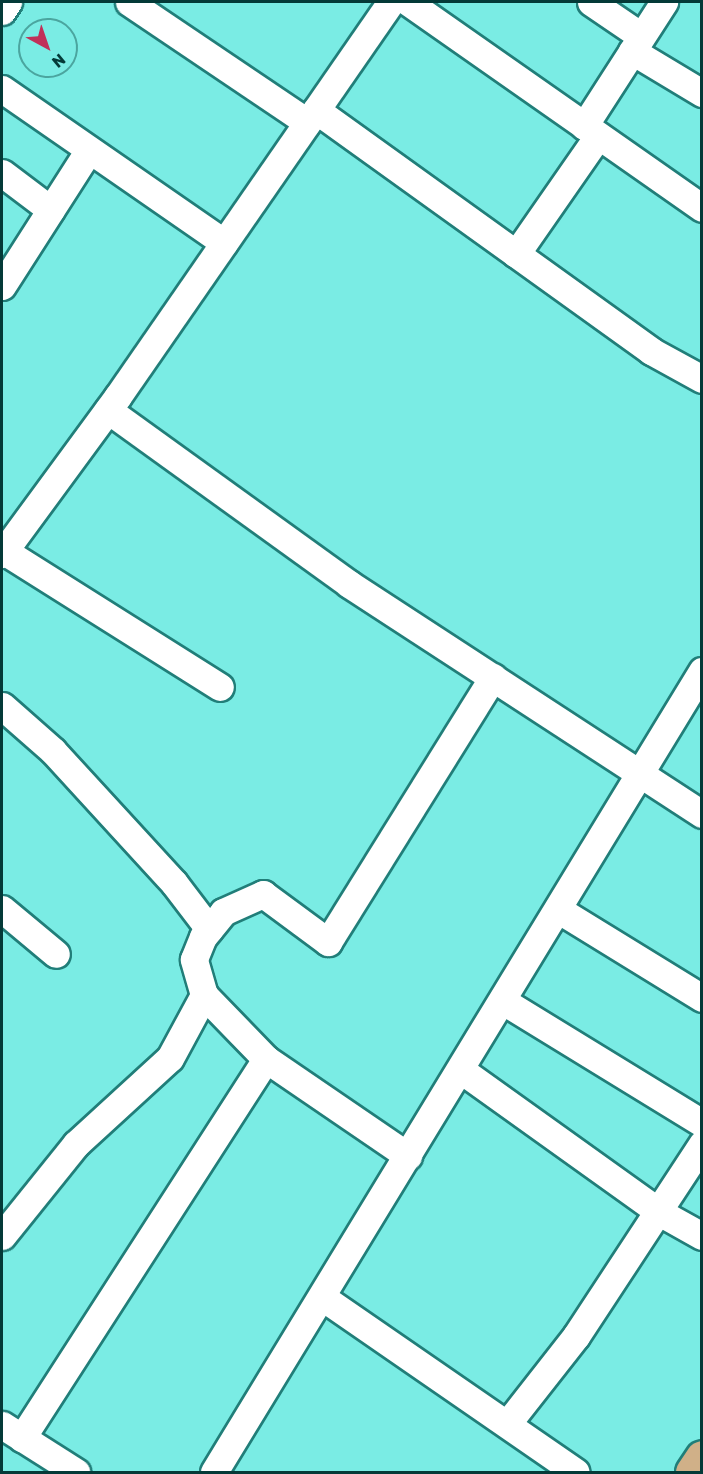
<!DOCTYPE html>
<html>
<head>
<meta charset="utf-8">
<style>
  body { margin:0 }
  #map { position:relative; width:703px; height:1474px; overflow:hidden; background:#7aece4; font-family:Rubik,sans-serif }
  div>[style] { position:absolute }
  .roads { filter:drop-shadow(2px 0 #217e79) drop-shadow(-2px 0 #217e79) drop-shadow(0 2px #217e79) drop-shadow(0 -2px #217e79) }
  .minor>* { height:27px; margin:-13.5px; padding:0 13.5px; transform-origin:13.5px; border-radius:13.5px; background:#fff }
  .major>* { height:33px; margin:-16.5px; padding:0 16.5px; transform-origin:16.5px; border-radius:16.5px; background:#d0b088 }
  span { translate:-50% -50%; white-space:nowrap; text-align:center; line-height:1.15; -webkit-text-stroke:6px #7aece4; paint-order:stroke }
  .frame { position:absolute; inset:0; border:3px solid #043a38; pointer-events:none }
  .north { position:absolute; left:18px; top:18px; width:60px; height:60px; box-sizing:border-box; background:#7aece4; border:2px solid #4ba59f; border-radius:50%; rotate:140deg; font-size:16px; font-weight:700; line-height:24px; text-align:center; color:#043a38 }
  .north::after { content:''; display:block; margin:auto; width:21px; height:27px; background:#c03159; clip-path:polygon(50% 0,100% 100%,50% 72%,0 100%) }
</style>
</head>
<body>
<div id="map">
  <div class="roads">
    <div class="minor">
      <div style="left:129px;top:2px;width:215px;rotate:34deg"></div>
      <div style="left:408px;top:2px;width:359px;rotate:35deg"></div>
      <div style="left:591px;top:2px;width:60px;rotate:34.2deg"></div>
      <div style="left:2px;top:11px;width:11px;rotate:-56deg"></div>
      <div style="left:632px;top:51px;width:82px;rotate:31deg"></div>
      <div style="left:2px;top:89px;width:270px;rotate:34.7deg"></div>
      <div style="left:316px;top:110px;width:413px;rotate:35.7deg"></div>
      <div style="left:651px;top:351px;width:58px;rotate:28.8deg"></div>
      <div style="left:584px;top:126px;width:148px;rotate:-57.2deg"></div>
      <div style="left:2px;top:173px;width:61px;rotate:37.1deg"></div>
      <div style="left:516px;top:254px;width:144px;rotate:-55.2deg"></div>
      <div style="left:2px;top:286px;width:161px;rotate:-57.4deg"></div>
      <div style="left:108px;top:410px;width:297px;rotate:35.8deg"></div>
      <div style="left:349px;top:584px;width:421px;rotate:33.1deg"></div>
      <div style="left:4px;top:551px;width:255px;rotate:32.2deg"></div>
      <div style="left:2px;top:554px;width:196px;rotate:-53.7deg"></div>
      <div style="left:118px;top:396px;width:479px;rotate:-55.3deg"></div>
      <div style="left:2px;top:706px;width:68px;rotate:41.4deg"></div>
      <div style="left:53px;top:751px;width:179px;rotate:47.5deg"></div>
      <div style="left:174px;top:883px;width:58px;rotate:52.7deg"></div>
      <div style="left:2px;top:909px;width:70px;rotate:39.8deg"></div>
      <div style="left:559px;top:910px;width:168px;rotate:31.6deg"></div>
      <div style="left:204px;top:995px;width:37px;rotate:-106deg"></div>
      <div style="left:194px;top:959px;width:24px;rotate:-68deg"></div>
      <div style="left:203px;top:937px;width:32px;rotate:-51deg"></div>
      <div style="left:223px;top:912px;width:44px;rotate:-24.2deg"></div>
      <div style="left:263px;top:894px;width:81px;rotate:36.4deg"></div>
      <div style="left:328px;top:942px;width:312px;rotate:-58.1deg"></div>
      <div style="left:503px;top:1001px;width:233px;rotate:31.5deg"></div>
      <div style="left:266px;top:1059px;width:172px;rotate:34.3deg"></div>
      <div style="left:461px;top:1070px;width:244px;rotate:35.6deg"></div>
      <div style="left:659px;top:1212px;width:49px;rotate:29.2deg"></div>
      <div style="left:2px;top:1236px;width:118px;rotate:-51.2deg"></div>
      <div style="left:76px;top:1144px;width:127px;rotate:-42.5deg"></div>
      <div style="left:170px;top:1058px;width:72px;rotate:-61.6deg"></div>
      <div style="left:204px;top:995px;width:89px;rotate:45.9deg"></div>
      <div style="left:266px;top:1059px;width:451px;rotate:122.8deg"></div>
      <div style="left:322px;top:1297px;width:308px;rotate:34.6deg"></div>
      <div style="left:507px;top:1424px;width:112px;rotate:-51.9deg"></div>
      <div style="left:576px;top:1336px;width:230px;rotate:-56.7deg"></div>
      <div style="left:2px;top:1425px;width:88px;rotate:32.4deg"></div>
      <div style="left:214px;top:1472px;width:938px;rotate:-58.65deg"></div>
    </div>
    <div class="major">
      <div style="left:692px;top:1472px;width:18px;rotate:-56deg"></div>
    </div>
  </div>
  <div class="frame"></div>
  <div class="north">N</div>
</div>
</body>
</html>
